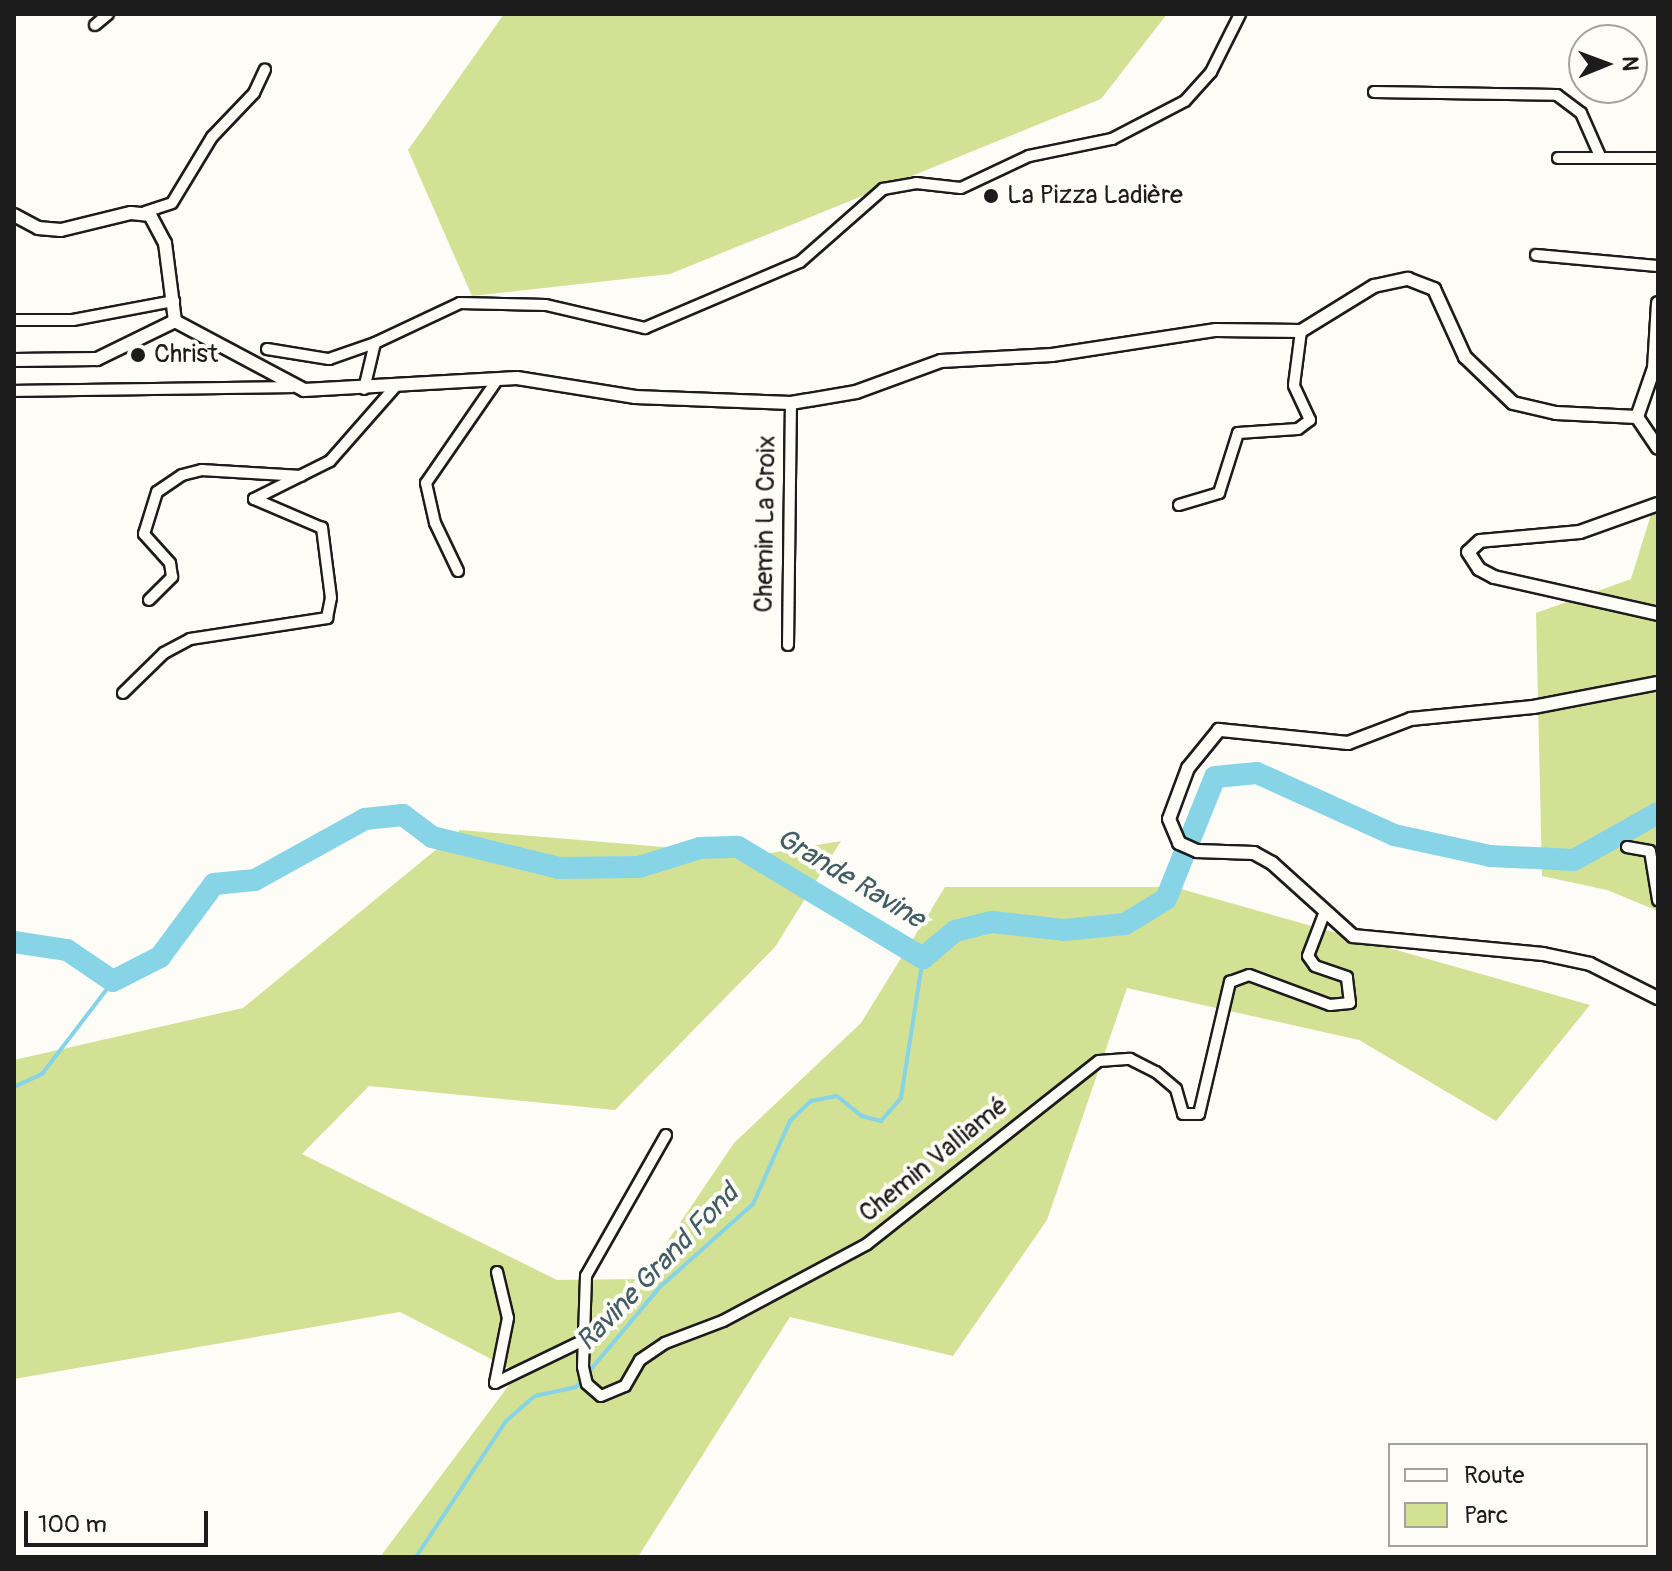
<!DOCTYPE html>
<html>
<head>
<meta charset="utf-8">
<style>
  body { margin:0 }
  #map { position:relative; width:1672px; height:1571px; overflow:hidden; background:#fdfcf7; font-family:Pangolin,sans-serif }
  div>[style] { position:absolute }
  .green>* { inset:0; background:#d2e194 }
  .stream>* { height:4px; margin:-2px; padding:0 2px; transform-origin:2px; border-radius:2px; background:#87d4e6 }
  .river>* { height:22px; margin:-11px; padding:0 11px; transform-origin:11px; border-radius:11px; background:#87d4e6 }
  .roads { filter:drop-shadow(2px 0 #1c1c1c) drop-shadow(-2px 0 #1c1c1c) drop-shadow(0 2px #1c1c1c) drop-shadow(0 -2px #1c1c1c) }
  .minor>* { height:10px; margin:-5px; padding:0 5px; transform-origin:5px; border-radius:5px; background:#fdfcf7 }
  .tertiary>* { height:12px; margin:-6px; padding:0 6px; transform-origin:6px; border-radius:6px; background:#fdfcf7 }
  .dots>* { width:22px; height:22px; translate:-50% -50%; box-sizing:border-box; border:4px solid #fdfcf7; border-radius:50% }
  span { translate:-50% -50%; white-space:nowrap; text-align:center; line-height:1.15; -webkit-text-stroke:8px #fdfcf7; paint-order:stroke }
  .poi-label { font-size:26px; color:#1c1c1c }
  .left { translate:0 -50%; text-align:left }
  .street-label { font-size:26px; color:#1c1c1c }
  .water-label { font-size:28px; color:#415c63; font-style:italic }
  .frame { position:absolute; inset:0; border:16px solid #1c1c1c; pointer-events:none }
  .legend { position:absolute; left:1388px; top:1443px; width:260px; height:104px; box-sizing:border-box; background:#fdfcf7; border:2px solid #a3a29f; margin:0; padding:10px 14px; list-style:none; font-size:24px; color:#1c1c1c }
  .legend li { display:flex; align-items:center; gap:16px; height:40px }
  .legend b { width:40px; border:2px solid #a3a29f }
  .north { position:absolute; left:1568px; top:24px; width:80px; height:80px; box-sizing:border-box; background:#fdfcf7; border:2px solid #a3a29f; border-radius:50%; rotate:89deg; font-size:22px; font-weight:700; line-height:32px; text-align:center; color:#1c1c1c }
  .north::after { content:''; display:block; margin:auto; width:28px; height:36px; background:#1c1c1c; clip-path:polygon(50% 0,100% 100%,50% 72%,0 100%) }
  .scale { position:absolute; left:24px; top:1511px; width:184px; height:36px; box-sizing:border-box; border:4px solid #1c1c1c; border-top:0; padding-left:10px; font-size:24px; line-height:28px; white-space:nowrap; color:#1c1c1c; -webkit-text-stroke:6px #fdfcf7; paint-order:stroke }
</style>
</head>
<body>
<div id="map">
  <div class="green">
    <div style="clip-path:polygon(504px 14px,1167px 14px,1101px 99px,670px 274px,472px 296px,408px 150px)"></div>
    <div style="clip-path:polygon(1658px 492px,1658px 911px,1607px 890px,1542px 876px,1536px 613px,1631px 579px)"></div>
    <div style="clip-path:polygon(460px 830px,759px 855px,841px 841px,775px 947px,615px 1110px,369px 1086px,302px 1154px,557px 1280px,642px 1279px,734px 1143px,861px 1023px,945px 887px,1174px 887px,1590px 1005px,1496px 1121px,1359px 1040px,1127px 988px,1047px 1220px,953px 1356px,790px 1317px,638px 1557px,380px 1557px,518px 1373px,400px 1312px,14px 1379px,14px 1060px,243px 1008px)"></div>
  </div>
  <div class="stream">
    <div style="left:14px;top:1087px;width:31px;rotate:-25deg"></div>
    <div style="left:42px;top:1074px;width:117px;rotate:-52.6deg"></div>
    <div style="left:416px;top:1557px;width:163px;rotate:-56.5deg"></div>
    <div style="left:506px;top:1421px;width:38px;rotate:-41deg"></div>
    <div style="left:535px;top:1396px;width:42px;rotate:-12.4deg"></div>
    <div style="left:576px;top:1387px;width:131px;rotate:-50deg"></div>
    <div style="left:660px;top:1287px;width:125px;rotate:-41.7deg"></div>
    <div style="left:753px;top:1204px;width:91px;rotate:-66deg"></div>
    <div style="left:790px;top:1121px;width:29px;rotate:-44deg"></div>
    <div style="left:811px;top:1101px;width:26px;rotate:-11deg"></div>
    <div style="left:837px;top:1096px;width:32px;rotate:39deg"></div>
    <div style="left:862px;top:1116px;width:20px;rotate:15deg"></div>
    <div style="left:881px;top:1121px;width:30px;rotate:-49deg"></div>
    <div style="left:901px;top:1098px;width:142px;rotate:-81.1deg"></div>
  </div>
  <div class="river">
    <div style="left:14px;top:942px;width:54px;rotate:8.6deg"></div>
    <div style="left:67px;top:950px;width:55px;rotate:34deg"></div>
    <div style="left:113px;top:981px;width:53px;rotate:-27.1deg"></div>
    <div style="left:160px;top:957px;width:91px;rotate:-53.5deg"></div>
    <div style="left:214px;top:884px;width:41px;rotate:-5.6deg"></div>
    <div style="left:255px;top:880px;width:126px;rotate:-29deg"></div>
    <div style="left:365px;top:819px;width:38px;rotate:-6deg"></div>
    <div style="left:403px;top:815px;width:36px;rotate:37deg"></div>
    <div style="left:432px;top:837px;width:131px;rotate:13.7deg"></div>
    <div style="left:559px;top:868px;width:80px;rotate:-0.7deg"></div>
    <div style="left:639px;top:867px;width:64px;rotate:-17.3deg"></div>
    <div style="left:700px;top:848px;width:38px;rotate:-2deg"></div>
    <div style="left:738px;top:847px;width:216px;rotate:31deg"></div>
    <div style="left:923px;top:958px;width:42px;rotate:-40.2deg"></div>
    <div style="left:955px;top:931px;width:38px;rotate:-14deg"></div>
    <div style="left:992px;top:922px;width:72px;rotate:6.3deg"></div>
    <div style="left:1064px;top:930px;width:61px;rotate:-5.6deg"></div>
    <div style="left:1125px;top:924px;width:48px;rotate:-31.4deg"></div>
    <div style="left:1166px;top:899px;width:131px;rotate:-68.1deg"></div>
    <div style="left:1215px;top:777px;width:42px;rotate:-5.4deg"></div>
    <div style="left:1257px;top:773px;width:150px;rotate:24.3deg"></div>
    <div style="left:1394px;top:835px;width:98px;rotate:12.3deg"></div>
    <div style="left:1490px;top:856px;width:84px;rotate:2.7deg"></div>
    <div style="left:1574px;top:860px;width:96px;rotate:-29.2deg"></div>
  </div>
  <div class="roads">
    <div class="minor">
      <div style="left:95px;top:25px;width:17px;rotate:-40deg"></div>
      <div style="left:1374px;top:92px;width:183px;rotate:0.9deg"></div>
      <div style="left:1557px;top:95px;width:30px;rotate:37deg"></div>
      <div style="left:1581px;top:113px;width:47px;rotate:66.2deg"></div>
      <div style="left:1558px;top:158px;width:100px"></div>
      <div style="left:145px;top:212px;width:28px;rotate:-18deg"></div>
      <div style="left:172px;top:203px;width:77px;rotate:-58.8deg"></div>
      <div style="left:212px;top:137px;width:61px;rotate:-46.3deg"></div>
      <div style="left:254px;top:93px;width:26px;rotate:-65deg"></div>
      <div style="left:1536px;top:255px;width:122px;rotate:5.2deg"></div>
      <div style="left:14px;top:320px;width:59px"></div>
      <div style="left:73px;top:320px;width:103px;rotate:-10.7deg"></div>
      <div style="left:267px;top:349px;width:63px;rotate:9.2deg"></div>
      <div style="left:329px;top:359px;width:49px;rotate:-19.2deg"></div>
      <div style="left:364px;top:389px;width:47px;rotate:-76.6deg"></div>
      <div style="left:375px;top:343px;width:94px;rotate:-25.2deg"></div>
      <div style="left:460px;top:303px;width:86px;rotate:1.3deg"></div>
      <div style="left:546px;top:305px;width:102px;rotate:13.1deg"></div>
      <div style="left:645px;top:328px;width:168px;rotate:-23.1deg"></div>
      <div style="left:800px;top:262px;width:111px;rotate:-41.3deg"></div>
      <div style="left:883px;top:189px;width:34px;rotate:-10deg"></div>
      <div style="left:916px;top:183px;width:45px;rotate:6.3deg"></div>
      <div style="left:961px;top:188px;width:75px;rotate:-25.2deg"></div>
      <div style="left:1029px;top:156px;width:85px;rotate:-11.6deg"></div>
      <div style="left:1112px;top:139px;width:82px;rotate:-27.5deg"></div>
      <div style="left:1185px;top:101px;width:39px;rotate:-48deg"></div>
      <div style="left:1211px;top:72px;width:65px;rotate:-63.4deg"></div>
      <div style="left:14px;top:391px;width:278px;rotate:-0.8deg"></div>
      <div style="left:1179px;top:505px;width:42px;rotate:-16.7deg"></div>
      <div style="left:1219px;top:493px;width:63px;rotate:-72.4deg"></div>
      <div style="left:1238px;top:433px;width:60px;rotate:-3.8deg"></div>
      <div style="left:1298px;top:429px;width:15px;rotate:-37deg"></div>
      <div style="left:1310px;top:420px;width:38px;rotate:-115deg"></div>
      <div style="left:1294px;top:385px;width:54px;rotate:-82.6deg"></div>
      <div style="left:458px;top:571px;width:53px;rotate:-115.6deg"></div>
      <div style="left:435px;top:523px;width:41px;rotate:-102.7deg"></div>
      <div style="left:426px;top:483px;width:125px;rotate:-55.4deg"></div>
      <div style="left:149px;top:600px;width:33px;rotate:-45deg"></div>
      <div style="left:172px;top:577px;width:14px;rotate:-98deg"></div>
      <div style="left:170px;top:563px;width:39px;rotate:-132deg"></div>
      <div style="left:144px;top:534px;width:44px;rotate:-72.8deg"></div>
      <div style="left:157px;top:492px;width:30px;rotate:-34deg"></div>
      <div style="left:182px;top:475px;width:21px;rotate:-14deg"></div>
      <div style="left:202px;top:470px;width:99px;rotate:3.5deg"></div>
      <div style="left:788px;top:645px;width:242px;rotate:-89.3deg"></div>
      <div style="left:123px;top:693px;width:57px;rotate:-44.3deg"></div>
      <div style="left:164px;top:653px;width:30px;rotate:-28deg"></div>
      <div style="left:190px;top:639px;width:139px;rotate:-8.7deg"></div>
      <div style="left:327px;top:618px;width:20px;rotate:-79deg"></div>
      <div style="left:331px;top:598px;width:71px;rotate:-97.3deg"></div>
      <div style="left:322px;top:528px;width:74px;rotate:-156.9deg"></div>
      <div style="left:254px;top:499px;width:85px;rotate:-26.6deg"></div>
      <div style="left:330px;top:461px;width:98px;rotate:-48.7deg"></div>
      <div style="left:1627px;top:847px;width:23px;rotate:10deg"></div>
      <div style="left:1650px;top:851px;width:50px;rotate:80.7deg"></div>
      <div style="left:666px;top:1135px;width:162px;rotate:119.6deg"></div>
      <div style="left:586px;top:1276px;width:91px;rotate:91.9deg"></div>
      <div style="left:583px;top:1367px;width:17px;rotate:77deg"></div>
      <div style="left:587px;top:1384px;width:18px;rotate:41deg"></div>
      <div style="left:601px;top:1396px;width:26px;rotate:-23deg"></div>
      <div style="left:625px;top:1386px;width:30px;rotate:-60deg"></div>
      <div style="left:640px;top:1360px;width:30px;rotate:-34deg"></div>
      <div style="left:665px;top:1343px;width:62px;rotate:-20.8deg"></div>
      <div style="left:723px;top:1321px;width:163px;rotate:-28.1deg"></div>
      <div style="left:867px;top:1244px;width:295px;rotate:-38.3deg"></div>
      <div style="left:1099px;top:1061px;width:31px;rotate:-4deg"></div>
      <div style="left:1130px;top:1059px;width:29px;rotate:27deg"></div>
      <div style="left:1156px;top:1072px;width:26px;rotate:40deg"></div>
      <div style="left:1176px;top:1089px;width:26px;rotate:74deg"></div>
      <div style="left:1183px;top:1114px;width:16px"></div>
      <div style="left:1199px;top:1114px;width:136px;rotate:-76.8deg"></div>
      <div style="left:1230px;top:982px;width:20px;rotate:-20deg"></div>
      <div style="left:1249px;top:975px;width:86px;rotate:20.3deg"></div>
      <div style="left:1330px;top:1005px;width:20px;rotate:-6deg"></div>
      <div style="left:1350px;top:1003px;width:26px;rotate:-97deg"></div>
      <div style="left:1347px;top:977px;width:34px;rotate:-161deg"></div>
      <div style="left:1315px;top:966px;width:12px;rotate:-125deg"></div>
      <div style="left:1308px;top:956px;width:45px;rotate:-69.1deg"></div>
      <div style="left:497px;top:1272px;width:47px;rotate:76.6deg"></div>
      <div style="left:508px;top:1318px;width:66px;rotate:101.3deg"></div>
      <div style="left:495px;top:1383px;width:99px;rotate:-25.8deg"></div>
    </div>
    <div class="tertiary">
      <div style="left:14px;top:215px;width:27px;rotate:28deg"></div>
      <div style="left:38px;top:228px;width:23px;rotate:5deg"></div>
      <div style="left:61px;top:230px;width:72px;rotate:-13.7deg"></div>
      <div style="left:131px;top:213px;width:19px;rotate:6deg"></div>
      <div style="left:150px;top:215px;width:32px;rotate:62deg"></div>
      <div style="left:165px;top:243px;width:79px;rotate:82.7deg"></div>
      <div style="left:175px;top:321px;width:87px;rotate:154deg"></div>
      <div style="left:97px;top:359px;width:83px;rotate:179.3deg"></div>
      <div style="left:1658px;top:303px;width:65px;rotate:93.5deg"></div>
      <div style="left:1654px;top:368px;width:52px;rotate:109.1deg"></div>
      <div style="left:1637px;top:417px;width:37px;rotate:56deg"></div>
      <div style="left:175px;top:321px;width:146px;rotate:28.1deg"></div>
      <div style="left:304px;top:390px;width:213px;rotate:-3.2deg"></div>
      <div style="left:517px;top:378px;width:120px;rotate:9.1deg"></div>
      <div style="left:635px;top:397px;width:156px;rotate:2.2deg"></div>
      <div style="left:791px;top:403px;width:66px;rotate:-9.6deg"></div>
      <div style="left:856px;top:392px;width:90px;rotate:-20deg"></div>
      <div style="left:941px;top:361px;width:111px;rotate:-3.1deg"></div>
      <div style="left:1052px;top:355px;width:166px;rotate:-8.7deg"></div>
      <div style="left:1216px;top:330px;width:85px;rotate:0.7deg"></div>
      <div style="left:1301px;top:331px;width:86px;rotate:-31.7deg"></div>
      <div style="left:1374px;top:286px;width:35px;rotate:-12deg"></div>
      <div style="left:1408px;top:279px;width:28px;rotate:21deg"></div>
      <div style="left:1434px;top:289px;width:75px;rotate:65.5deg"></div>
      <div style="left:1465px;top:357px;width:66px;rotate:43.8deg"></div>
      <div style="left:1513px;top:403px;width:44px;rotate:13.1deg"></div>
      <div style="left:1556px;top:413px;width:81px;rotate:2.8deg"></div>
      <div style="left:1658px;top:504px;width:83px;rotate:160.3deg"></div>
      <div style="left:1580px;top:532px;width:100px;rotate:174.9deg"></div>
      <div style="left:1480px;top:541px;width:16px;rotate:137deg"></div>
      <div style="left:1468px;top:552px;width:20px;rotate:57deg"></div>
      <div style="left:1479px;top:569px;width:17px;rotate:28deg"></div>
      <div style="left:1494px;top:577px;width:168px;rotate:12.7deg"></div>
      <div style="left:1658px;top:683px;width:127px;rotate:169.1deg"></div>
      <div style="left:1533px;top:707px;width:123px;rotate:174.4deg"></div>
      <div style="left:1411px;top:719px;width:67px;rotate:159.1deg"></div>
      <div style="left:1348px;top:743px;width:130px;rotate:-174.2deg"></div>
      <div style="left:1219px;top:730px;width:49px;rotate:129.2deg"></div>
      <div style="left:1188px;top:768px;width:54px;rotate:110.4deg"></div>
      <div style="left:1169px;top:819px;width:26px;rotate:67deg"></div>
      <div style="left:1179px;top:843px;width:20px;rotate:24deg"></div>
      <div style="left:1197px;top:851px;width:57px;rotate:2deg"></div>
      <div style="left:1254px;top:853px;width:21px;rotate:29deg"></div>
      <div style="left:1272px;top:863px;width:109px;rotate:42deg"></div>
      <div style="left:1353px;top:936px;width:191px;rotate:5.4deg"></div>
      <div style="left:1543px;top:954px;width:48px;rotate:12deg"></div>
      <div style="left:1590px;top:964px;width:76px;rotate:26.6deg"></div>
    </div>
  </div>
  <div class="dots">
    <div style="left:991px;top:196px;background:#1c1c1c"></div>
    <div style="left:138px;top:355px;background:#1c1c1c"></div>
  </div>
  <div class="poi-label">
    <span class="left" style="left:1007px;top:196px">La Pizza Ladière</span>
    <span class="left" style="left:154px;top:355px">Christ</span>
  </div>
  <div class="street-label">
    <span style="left:766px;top:524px;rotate:-89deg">Chemin La Croix</span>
    <span style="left:934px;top:1160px;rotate:-39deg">Chemin Valliamé</span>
  </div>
  <div class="water-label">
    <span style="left:850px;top:879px;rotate:31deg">Grande Ravine</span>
    <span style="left:658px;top:1268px;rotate:-46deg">Ravine Grand Fond</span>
  </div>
  <div class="frame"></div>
  <ul class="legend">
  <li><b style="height:10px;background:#fdfcf7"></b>Route</li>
  <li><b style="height:22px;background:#d2e194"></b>Parc</li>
  </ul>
  <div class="north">N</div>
  <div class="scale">100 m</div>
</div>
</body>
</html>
